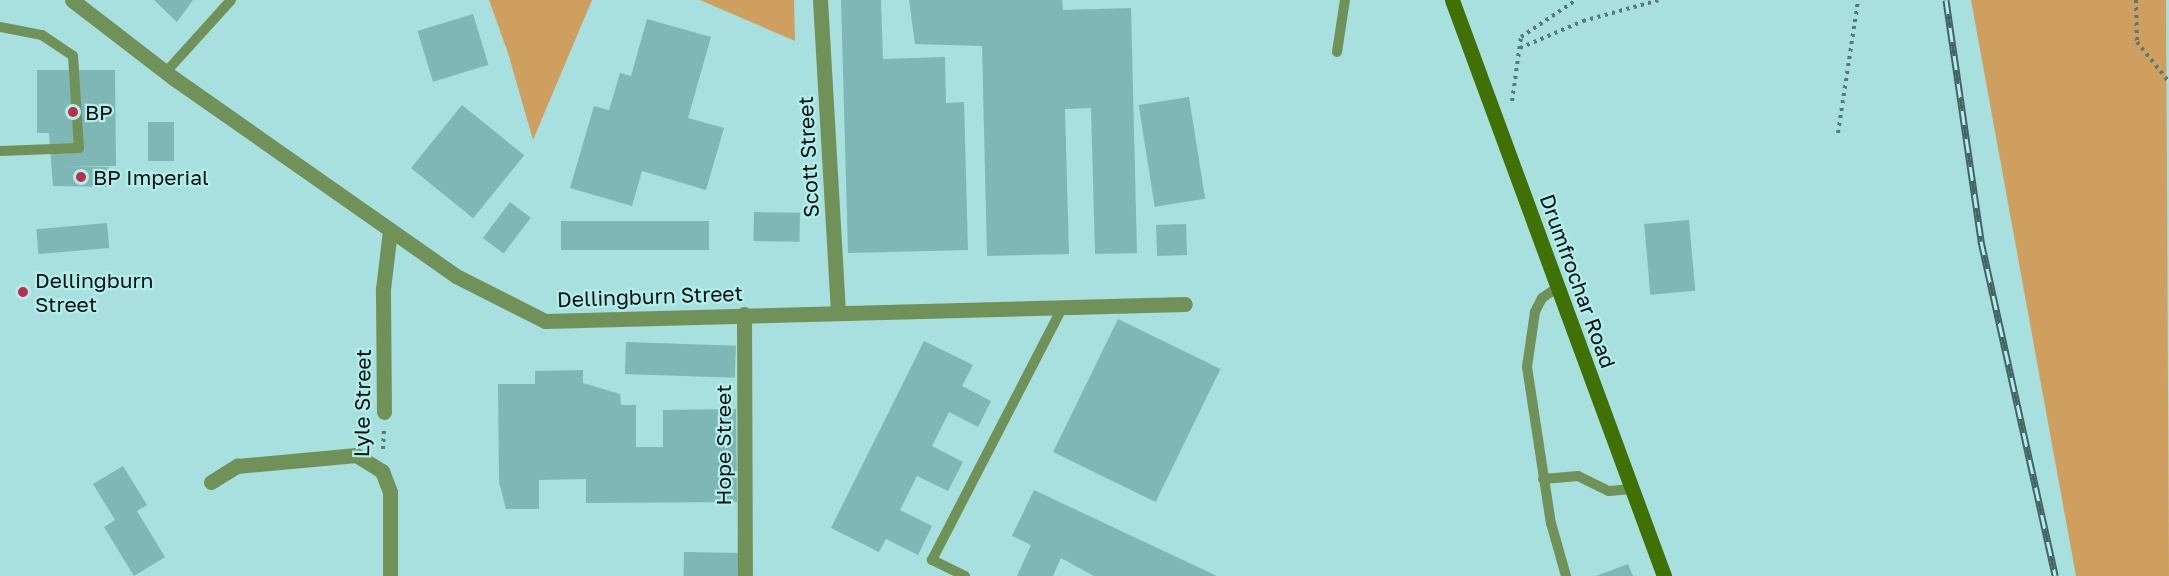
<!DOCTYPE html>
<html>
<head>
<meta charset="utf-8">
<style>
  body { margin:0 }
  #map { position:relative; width:2169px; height:576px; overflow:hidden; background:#a7e0de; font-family:"Golos Text",sans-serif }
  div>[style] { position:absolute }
  .green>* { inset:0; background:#cf9f5f }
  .building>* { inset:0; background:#7eb7b5; transform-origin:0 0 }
  .path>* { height:4px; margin-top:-2px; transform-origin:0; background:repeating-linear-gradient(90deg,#567a79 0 3px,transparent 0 7.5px) }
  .service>* { height:10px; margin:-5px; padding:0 5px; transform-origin:5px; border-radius:5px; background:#709258 }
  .minor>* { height:15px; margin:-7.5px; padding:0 7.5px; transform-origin:7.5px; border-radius:7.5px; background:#709258 }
  .secondary>* { height:15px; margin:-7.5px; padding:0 7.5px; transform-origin:7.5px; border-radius:7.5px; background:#407104 }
  .rail>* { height:7px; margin-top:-3.5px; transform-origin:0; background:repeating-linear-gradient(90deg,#b3eeeb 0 14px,#446463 0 28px); box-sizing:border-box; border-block:2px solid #446463 }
  .dots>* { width:16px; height:16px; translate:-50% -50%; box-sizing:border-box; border:3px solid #b3eeeb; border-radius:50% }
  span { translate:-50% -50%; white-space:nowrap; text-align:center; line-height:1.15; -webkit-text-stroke:4.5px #b3eeeb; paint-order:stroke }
  .poi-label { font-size:21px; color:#000f0f }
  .left { translate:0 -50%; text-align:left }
  .street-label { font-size:21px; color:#000f0f }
</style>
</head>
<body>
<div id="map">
  <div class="green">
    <div style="clip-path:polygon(489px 0,592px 0,533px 140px,508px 53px)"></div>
    <div style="clip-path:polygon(700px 0,794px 0,795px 41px)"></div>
    <div style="clip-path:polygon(1971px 0,2166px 0,2169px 576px,2076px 576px)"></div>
  </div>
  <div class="building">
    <div style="clip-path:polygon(154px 0,193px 0,177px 22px)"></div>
    <div style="clip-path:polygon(841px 0,881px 0,883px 59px,945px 57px,946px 103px,964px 102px,968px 250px,848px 253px)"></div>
    <div style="clip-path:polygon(909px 0,1062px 0,1063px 10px,1131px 8px,1137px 253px,1095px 254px,1091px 108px,1065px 109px,1069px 254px,987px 256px,982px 46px,915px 44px)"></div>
    <div style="left:473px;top:14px;width:53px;height:58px;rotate:73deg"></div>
    <div style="clip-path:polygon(647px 19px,711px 37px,688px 118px,724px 128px,706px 190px,642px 171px,632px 206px,570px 188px,594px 106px,609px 110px,620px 73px,631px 76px)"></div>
    <div style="clip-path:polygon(37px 70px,115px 70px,116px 166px,64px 166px,109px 167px,109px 187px,53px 186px,49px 133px,37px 133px)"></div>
    <div style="left:1189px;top:97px;width:103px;height:51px;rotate:81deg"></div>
    <div style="left:462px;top:105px;width:80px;height:81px;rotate:39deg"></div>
    <div style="left:148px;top:122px;width:26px;height:39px"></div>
    <div style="left:510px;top:202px;width:26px;height:45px;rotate:37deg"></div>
    <div style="left:754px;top:212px;width:46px;height:29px;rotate:1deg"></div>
    <div style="left:1689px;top:220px;width:71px;height:45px;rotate:85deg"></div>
    <div style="left:561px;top:221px;width:148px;height:29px"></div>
    <div style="left:107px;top:223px;width:25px;height:71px;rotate:85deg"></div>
    <div style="left:1186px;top:224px;width:31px;height:30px;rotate:88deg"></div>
    <div style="left:1118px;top:319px;width:114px;height:148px;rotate:26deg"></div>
    <div style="clip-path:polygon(924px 341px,973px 365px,962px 386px,991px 401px,978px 427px,949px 412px,932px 446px,963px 462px,948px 491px,917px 476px,900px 510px,932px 526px,918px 555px,886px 539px,879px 552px,831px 528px)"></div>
    <div style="left:626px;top:342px;width:110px;height:32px;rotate:2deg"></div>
    <div style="clip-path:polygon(583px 370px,583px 383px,620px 394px,621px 405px,636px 405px,636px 447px,663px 447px,663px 410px,736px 409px,737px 502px,586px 503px,586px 479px,539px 480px,539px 509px,506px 509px,499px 482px,498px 384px,535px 384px,535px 371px)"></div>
    <div style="clip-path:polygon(123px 466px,147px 505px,137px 511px,165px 557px,134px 576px,104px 527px,115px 520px,93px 484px)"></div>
    <div style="clip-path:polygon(1034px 490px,1217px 576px,1094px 576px,1061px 558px,1053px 576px,1017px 576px,1031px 545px,1012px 536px)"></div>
    <div style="left:684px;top:552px;width:55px;height:24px;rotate:1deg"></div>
    <div style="clip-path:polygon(1628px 564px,1633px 576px,1596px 576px)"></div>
  </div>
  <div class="path">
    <div style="left:2136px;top:0;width:42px;rotate:88.6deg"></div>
    <div style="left:2137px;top:42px;width:51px;rotate:51.3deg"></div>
    <div style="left:1520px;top:48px;width:69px;rotate:-23.2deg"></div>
    <div style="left:1583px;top:21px;width:79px;rotate:-15.4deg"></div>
    <div style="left:1512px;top:101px;width:65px;rotate:-82deg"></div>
    <div style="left:1521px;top:37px;width:66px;rotate:-33.9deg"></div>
    <div style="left:1838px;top:133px;width:134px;rotate:-81.4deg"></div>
    <div style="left:383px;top:449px;width:19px;rotate:-87deg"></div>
  </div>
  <div class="service">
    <div style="left:0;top:27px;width:43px;rotate:10.8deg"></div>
    <div style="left:42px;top:35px;width:37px;rotate:34deg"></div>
    <div style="left:73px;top:56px;width:92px;rotate:86.3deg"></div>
    <div style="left:79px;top:148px;width:79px;rotate:177.8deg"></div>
    <div style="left:1337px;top:52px;width:53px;rotate:-81.3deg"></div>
    <div style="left:166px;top:72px;width:97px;rotate:-47.9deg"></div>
    <div style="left:1558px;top:287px;width:19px;rotate:145deg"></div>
    <div style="left:1542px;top:298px;width:16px;rotate:117deg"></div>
    <div style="left:1535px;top:312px;width:56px;rotate:98.3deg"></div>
    <div style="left:1527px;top:367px;width:158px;rotate:81.3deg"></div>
    <div style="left:1551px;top:523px;width:55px;rotate:74.2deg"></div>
    <div style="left:1543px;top:479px;width:35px;rotate:-5deg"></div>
    <div style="left:1578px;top:476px;width:34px;rotate:26deg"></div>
    <div style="left:1609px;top:491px;width:23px;rotate:-5deg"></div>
    <div style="left:965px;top:576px;width:37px;rotate:-154deg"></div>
    <div style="left:932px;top:560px;width:286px;rotate:-62.7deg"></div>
  </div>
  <div class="minor">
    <div style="left:72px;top:0;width:126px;rotate:37.6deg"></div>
    <div style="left:172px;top:77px;width:347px;rotate:35deg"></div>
    <div style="left:456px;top:276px;width:100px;rotate:26.8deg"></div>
    <div style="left:545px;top:321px;width:640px;rotate:-1.52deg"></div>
    <div style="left:820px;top:0;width:313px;rotate:86.7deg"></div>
    <div style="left:744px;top:314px;width:262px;rotate:89.8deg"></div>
    <div style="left:384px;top:412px;width:123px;rotate:-90.5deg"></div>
    <div style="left:383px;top:289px;width:59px;rotate:-83.2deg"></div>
    <div style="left:211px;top:482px;width:31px;rotate:-32deg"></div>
    <div style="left:237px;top:466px;width:120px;rotate:-5.3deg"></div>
    <div style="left:356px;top:455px;width:31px;rotate:32deg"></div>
    <div style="left:382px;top:471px;width:22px;rotate:69deg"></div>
    <div style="left:390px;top:492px;width:84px;rotate:90deg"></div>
  </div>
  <div class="secondary">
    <div style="left:1452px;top:0;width:614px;rotate:69.79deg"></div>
  </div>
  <div class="rail">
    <div style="left:1946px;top:0;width:244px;rotate:81.7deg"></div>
    <div style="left:1981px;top:241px;width:343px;rotate:77.5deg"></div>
  </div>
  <div class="dots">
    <div style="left:73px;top:112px;background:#bd2d4e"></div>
    <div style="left:81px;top:177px;background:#bd2d4e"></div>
    <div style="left:23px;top:292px;background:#bd2d4e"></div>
  </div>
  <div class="poi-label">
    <span class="left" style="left:85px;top:112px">BP</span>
    <span class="left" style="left:93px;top:177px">BP Imperial</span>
    <span class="left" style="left:35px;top:292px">Dellingburn<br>Street</span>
  </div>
  <div class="street-label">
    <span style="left:808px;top:157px;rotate:-93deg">Scott Street</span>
    <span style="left:1578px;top:281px;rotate:70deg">Drumfrochar Road</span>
    <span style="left:650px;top:296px;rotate:-2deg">Dellingburn Street</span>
    <span style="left:362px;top:403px;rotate:-89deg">Lyle Street</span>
    <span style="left:723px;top:445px;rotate:-90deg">Hope Street</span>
  </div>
</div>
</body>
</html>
